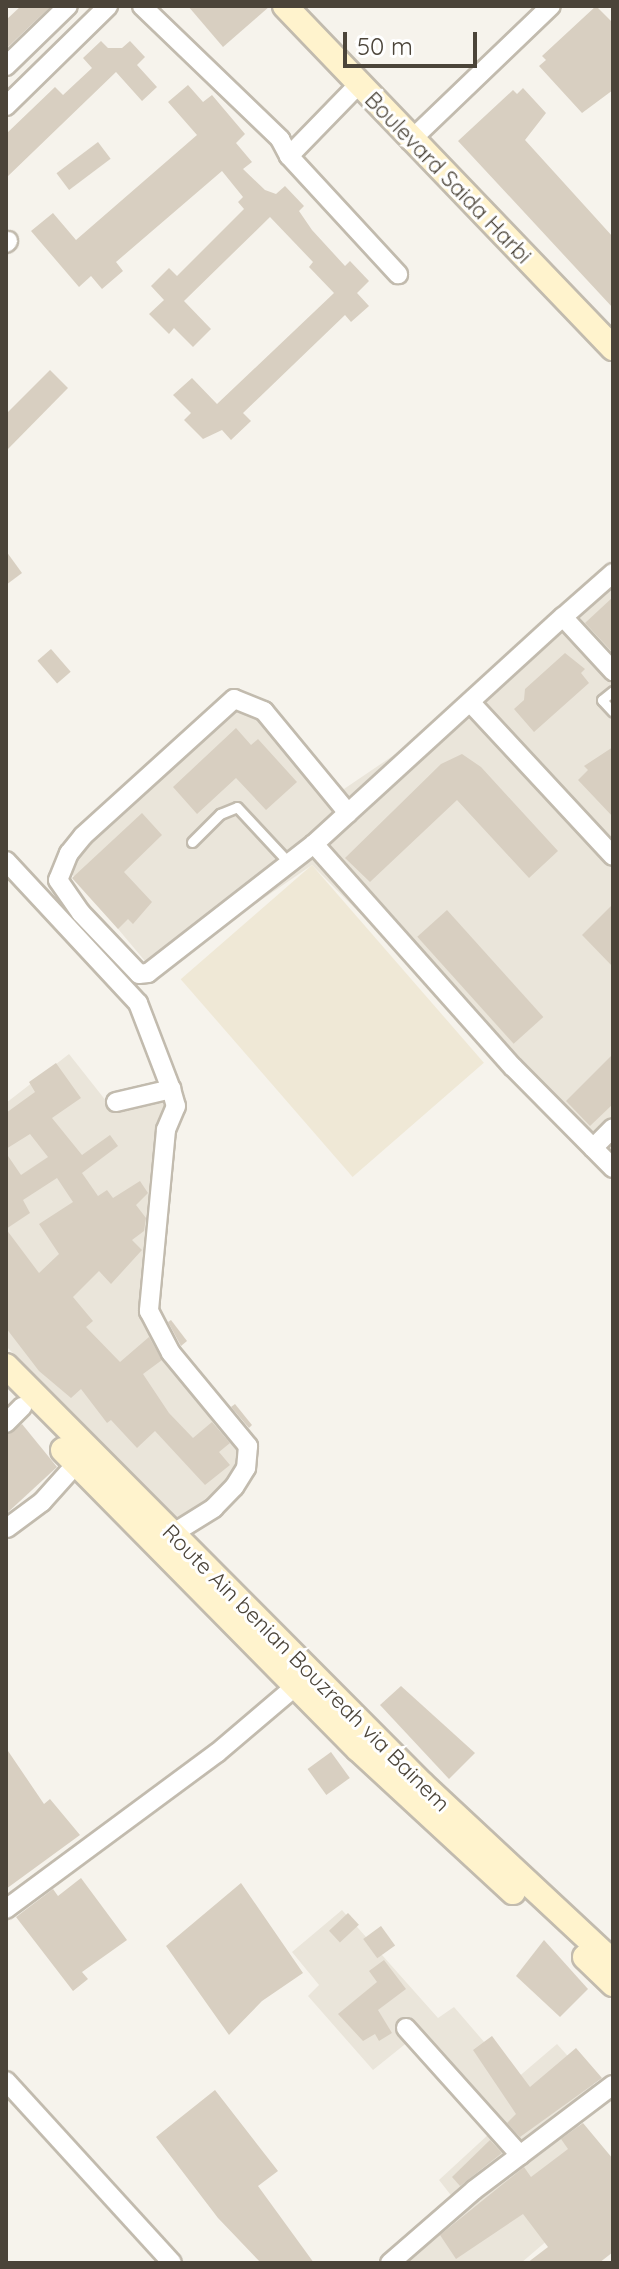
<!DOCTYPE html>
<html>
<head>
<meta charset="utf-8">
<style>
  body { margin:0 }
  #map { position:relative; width:619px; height:2269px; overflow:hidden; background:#f6f3ec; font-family:Quicksand,sans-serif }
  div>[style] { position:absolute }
  .residential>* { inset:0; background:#eae5da }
  .education>* { inset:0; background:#efe8d6; transform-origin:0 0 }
  .building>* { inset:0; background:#d8cfc1; transform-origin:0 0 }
  .roads { filter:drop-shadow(2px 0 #c2bbae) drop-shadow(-2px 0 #c2bbae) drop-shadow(0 2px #c2bbae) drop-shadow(0 -2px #c2bbae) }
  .lane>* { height:9px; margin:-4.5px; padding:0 4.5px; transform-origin:4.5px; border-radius:4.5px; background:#fff }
  .street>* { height:18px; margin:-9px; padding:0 9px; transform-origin:9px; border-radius:9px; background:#fff }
  .secondary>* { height:24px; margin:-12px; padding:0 12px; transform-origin:12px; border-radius:12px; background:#fff3cd }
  span { translate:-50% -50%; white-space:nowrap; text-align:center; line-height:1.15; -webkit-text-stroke:6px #fff; paint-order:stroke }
  .street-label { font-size:22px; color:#4b4439 }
  .frame { position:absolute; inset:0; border:8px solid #4b4439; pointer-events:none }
  .scale { position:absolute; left:343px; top:32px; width:134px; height:36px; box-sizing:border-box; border:4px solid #4b4439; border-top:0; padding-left:10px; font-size:24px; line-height:28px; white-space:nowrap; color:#4b4439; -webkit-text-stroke:6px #fff; paint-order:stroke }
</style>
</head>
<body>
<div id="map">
  <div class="residential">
    <div style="clip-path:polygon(613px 575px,613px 1168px,312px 865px,155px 973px,67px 868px,69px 853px,234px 699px,264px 711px,344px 789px,475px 700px)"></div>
    <div style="clip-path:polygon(69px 1054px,114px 1111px,171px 1089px,149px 1311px,238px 1429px,246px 1468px,184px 1527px,6px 1346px,6px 1103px)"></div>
    <div style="clip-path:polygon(342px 1910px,438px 2018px,454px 2007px,516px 2079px,557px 2044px,602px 2094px,570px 2118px,613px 2163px,598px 2197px,521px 2263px,390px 2263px,457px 2203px,439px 2180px,490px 2133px,409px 2041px,373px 2070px,308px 1996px,319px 1985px,292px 1952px)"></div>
  </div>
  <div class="education">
    <div style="left:312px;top:865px;width:262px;height:174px;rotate:49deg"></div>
  </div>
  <div class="building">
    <div style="clip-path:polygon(21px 6px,51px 6px,6px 49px,6px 20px)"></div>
    <div style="clip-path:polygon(188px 6px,270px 6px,223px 47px)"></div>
    <div style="clip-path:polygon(596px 6px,613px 23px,613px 90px,582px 113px,539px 66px,546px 60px,542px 56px)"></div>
    <div style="clip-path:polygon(101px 41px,108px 48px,122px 48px,130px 41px,145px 57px,137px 65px,157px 87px,142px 101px,116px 72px,6px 178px,6px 134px,55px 87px,63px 95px,92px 68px,83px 58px)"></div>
    <div style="clip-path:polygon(188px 85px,203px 102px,212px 95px,245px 134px,236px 143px,252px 162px,243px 169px,265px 190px,276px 194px,285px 186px,304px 206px,299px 211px,312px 230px,345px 266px,350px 261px,369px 281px,357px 293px,369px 306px,351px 322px,345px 315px,243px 413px,251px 421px,231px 440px,222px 430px,203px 439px,184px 420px,191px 413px,173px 395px,192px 378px,217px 404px,334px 293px,309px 267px,313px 262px,270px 217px,184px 301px,211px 329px,193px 347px,174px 328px,169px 334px,149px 314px,164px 300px,151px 286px,169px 268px,177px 276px,244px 209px,238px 202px,243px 197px,222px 171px,116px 262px,123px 271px,102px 289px,91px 276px,79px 287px,31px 231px,53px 213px,76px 240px,197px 135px,168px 102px)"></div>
    <div style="clip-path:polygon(523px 88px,546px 113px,525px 140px,613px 237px,613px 308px,458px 141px,513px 90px,517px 94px)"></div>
    <div style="left:98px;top:142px;width:21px;height:52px;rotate:53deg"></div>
    <div style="clip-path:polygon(50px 370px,68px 388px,6px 451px,6px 414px)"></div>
    <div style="clip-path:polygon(6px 551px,22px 573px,6px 585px)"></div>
    <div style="clip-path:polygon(613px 597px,613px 653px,585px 623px)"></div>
    <div style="left:51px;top:649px;width:30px;height:18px;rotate:49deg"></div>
    <div style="clip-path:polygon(565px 653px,585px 669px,581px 673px,589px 683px,534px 732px,514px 709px,524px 700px,525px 689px)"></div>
    <div style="clip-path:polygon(236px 728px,251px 745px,258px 739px,297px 782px,266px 810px,236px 778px,197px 814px,173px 787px)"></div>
    <div style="clip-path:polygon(613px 747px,613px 817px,578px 780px,588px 770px,584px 766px)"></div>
    <div style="clip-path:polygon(462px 754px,481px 767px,558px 851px,529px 878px,457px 800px,370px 882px,345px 858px,441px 764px)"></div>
    <div style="clip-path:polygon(142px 813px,162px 835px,124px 872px,152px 902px,133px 924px,128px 919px,118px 929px,72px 878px)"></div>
    <div style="clip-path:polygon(613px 904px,613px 967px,582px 935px)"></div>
    <div style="left:447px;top:910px;width:144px;height:40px;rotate:48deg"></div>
    <div style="clip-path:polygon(613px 1054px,613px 1104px,590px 1126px,566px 1101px)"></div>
    <div style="clip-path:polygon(evenodd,56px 1063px,81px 1098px,52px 1118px,82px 1155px,110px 1135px,118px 1146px,82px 1173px,98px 1196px,107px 1190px,113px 1198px,140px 1181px,148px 1193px,136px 1205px,146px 1218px,144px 1231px,132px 1240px,142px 1250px,111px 1284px,99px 1271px,73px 1297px,93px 1321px,86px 1327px,120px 1362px,149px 1337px,162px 1360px,143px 1374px,169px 1413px,193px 1438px,212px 1422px,230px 1443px,219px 1452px,230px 1465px,205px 1485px,155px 1431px,137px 1448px,111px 1420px,107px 1423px,81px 1389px,71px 1398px,39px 1371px,6px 1328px,6px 1153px,21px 1175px,48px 1157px,30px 1134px,6px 1149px,6px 1113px,35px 1092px,29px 1082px,56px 1063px,57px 1178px,73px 1202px,39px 1224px,59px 1254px,39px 1273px,6px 1229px,30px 1213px,23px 1200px,57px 1178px)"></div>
    <div style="clip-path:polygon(171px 1320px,187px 1341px,181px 1346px,168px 1322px)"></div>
    <div style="clip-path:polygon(235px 1404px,252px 1425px,249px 1428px,231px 1407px)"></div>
    <div style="clip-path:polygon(22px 1424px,57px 1467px,6px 1514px,6px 1435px)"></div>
    <div style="clip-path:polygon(401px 1686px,475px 1753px,449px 1779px,380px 1705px)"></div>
    <div style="clip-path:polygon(6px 1748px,44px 1804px,50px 1799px,80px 1835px,6px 1889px)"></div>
    <div style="left:331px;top:1752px;width:32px;height:29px;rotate:54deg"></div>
    <div style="clip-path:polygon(81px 1878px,127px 1940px,82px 1972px,88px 1979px,73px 1991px,16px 1917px,53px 1889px,58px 1896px)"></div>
    <div style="clip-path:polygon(241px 1883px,303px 1973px,262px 2001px,229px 2035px,166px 1946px)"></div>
    <div style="left:348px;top:1913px;width:16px;height:26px;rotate:47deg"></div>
    <div style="left:381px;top:1926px;width:24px;height:22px;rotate:54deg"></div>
    <div style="clip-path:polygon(544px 1940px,588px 1989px,560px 2017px,516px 1976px)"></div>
    <div style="clip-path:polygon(384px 1960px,406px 1989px,378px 2010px,392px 2033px,379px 2041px,375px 2034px,363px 2041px,338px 2014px,377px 1982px,369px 1971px)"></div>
    <div style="clip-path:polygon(492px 2036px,530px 2087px,576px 2048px,602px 2078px,520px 2137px,507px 2123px,516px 2114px,473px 2050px)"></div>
    <div style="clip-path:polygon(215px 2090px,278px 2171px,258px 2186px,314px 2263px,261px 2263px,218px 2218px,156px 2137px)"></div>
    <div style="clip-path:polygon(583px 2123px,613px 2159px,613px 2252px,599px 2263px,527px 2263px,548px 2247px,523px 2214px,456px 2259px,440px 2235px,524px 2167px,531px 2177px,568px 2149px,561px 2139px)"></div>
    <div style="clip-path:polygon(490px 2140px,502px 2153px,460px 2186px,452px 2177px)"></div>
  </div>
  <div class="roads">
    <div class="lane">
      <div style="left:613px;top:691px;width:14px;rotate:141deg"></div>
      <div style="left:602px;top:700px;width:16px;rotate:47deg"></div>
      <div style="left:192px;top:842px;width:40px;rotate:-45deg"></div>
      <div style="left:220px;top:814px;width:18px;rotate:-22deg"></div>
      <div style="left:237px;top:807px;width:76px;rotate:47.1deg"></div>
    </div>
    <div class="street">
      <div style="left:142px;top:6px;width:192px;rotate:43.9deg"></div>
      <div style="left:280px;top:139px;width:19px;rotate:62deg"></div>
      <div style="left:289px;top:156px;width:99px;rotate:-45.8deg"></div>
      <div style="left:6px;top:66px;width:86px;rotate:-44.1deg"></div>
      <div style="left:6px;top:106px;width:143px;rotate:-44.4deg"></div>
      <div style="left:410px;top:141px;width:195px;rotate:-43.8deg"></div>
      <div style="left:289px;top:156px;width:161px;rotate:47.3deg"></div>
      <div style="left:6px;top:243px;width:3px;rotate:-45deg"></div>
      <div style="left:563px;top:617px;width:74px;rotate:47.2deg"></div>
      <div style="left:470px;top:702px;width:210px;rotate:47.1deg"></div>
      <div style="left:348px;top:813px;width:132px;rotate:-129.5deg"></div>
      <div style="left:264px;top:711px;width:32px;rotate:-158deg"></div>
      <div style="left:234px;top:699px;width:204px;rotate:137.8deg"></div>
      <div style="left:83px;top:836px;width:22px;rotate:129deg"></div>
      <div style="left:69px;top:853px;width:29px;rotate:112deg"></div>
      <div style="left:58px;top:880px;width:40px;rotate:55.1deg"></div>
      <div style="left:81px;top:913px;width:84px;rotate:46.4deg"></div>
      <div style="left:139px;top:974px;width:9px;rotate:-6deg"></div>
      <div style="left:148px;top:973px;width:210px;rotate:-37.9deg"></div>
      <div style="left:314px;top:844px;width:46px;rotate:-42.4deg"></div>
      <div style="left:348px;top:813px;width:291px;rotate:-42.4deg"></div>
      <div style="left:563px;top:617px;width:67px;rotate:-41.3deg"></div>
      <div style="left:314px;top:844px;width:299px;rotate:48.3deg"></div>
      <div style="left:513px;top:1067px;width:142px;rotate:45.3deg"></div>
      <div style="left:6px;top:861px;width:194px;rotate:47.1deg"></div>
      <div style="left:138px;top:1003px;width:92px;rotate:69deg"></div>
      <div style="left:116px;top:1102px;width:57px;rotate:-13.3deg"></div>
      <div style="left:171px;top:1089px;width:18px;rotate:74deg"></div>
      <div style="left:176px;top:1106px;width:26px;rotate:113deg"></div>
      <div style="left:166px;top:1130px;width:182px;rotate:95.4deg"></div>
      <div style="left:149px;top:1311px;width:47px;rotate:62.4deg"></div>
      <div style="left:171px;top:1353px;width:121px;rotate:50.4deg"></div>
      <div style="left:248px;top:1446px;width:22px;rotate:95deg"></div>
      <div style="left:246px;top:1468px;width:22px;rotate:122deg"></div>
      <div style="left:234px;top:1487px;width:29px;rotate:134deg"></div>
      <div style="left:214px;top:1508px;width:49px;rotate:148.2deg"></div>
      <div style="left:593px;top:1148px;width:28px;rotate:-45deg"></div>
      <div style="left:6px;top:1423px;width:23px;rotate:-45deg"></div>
      <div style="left:7px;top:1528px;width:44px;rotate:-36.6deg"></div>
      <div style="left:42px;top:1502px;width:52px;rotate:-48.1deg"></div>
      <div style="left:6px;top:1909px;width:262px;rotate:-36.5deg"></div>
      <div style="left:217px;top:1753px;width:116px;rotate:-40.4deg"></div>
      <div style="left:406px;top:2028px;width:171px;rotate:48.1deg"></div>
      <div style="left:6px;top:2081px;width:246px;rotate:47.6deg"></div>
      <div style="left:390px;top:2263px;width:111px;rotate:-41deg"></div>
      <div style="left:474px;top:2190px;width:174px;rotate:-37.1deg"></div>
    </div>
    <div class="secondary">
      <div style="left:285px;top:6px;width:474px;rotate:46.2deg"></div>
      <div style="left:6px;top:1366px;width:590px;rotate:45.14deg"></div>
      <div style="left:422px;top:1784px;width:261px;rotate:43deg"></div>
      <div style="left:63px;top:1450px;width:420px;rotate:45.4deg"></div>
      <div style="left:358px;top:1749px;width:211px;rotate:42.7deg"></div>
      <div style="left:585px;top:1957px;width:39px;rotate:44deg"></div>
    </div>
  </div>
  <div class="street-label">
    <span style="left:448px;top:178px;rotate:46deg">Boulevard Saida Harbi</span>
    <span style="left:306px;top:1668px;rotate:45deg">Route Ain benian Bouzreah via Bainem</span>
  </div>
  <div class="frame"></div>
  <div class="scale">50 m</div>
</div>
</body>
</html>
